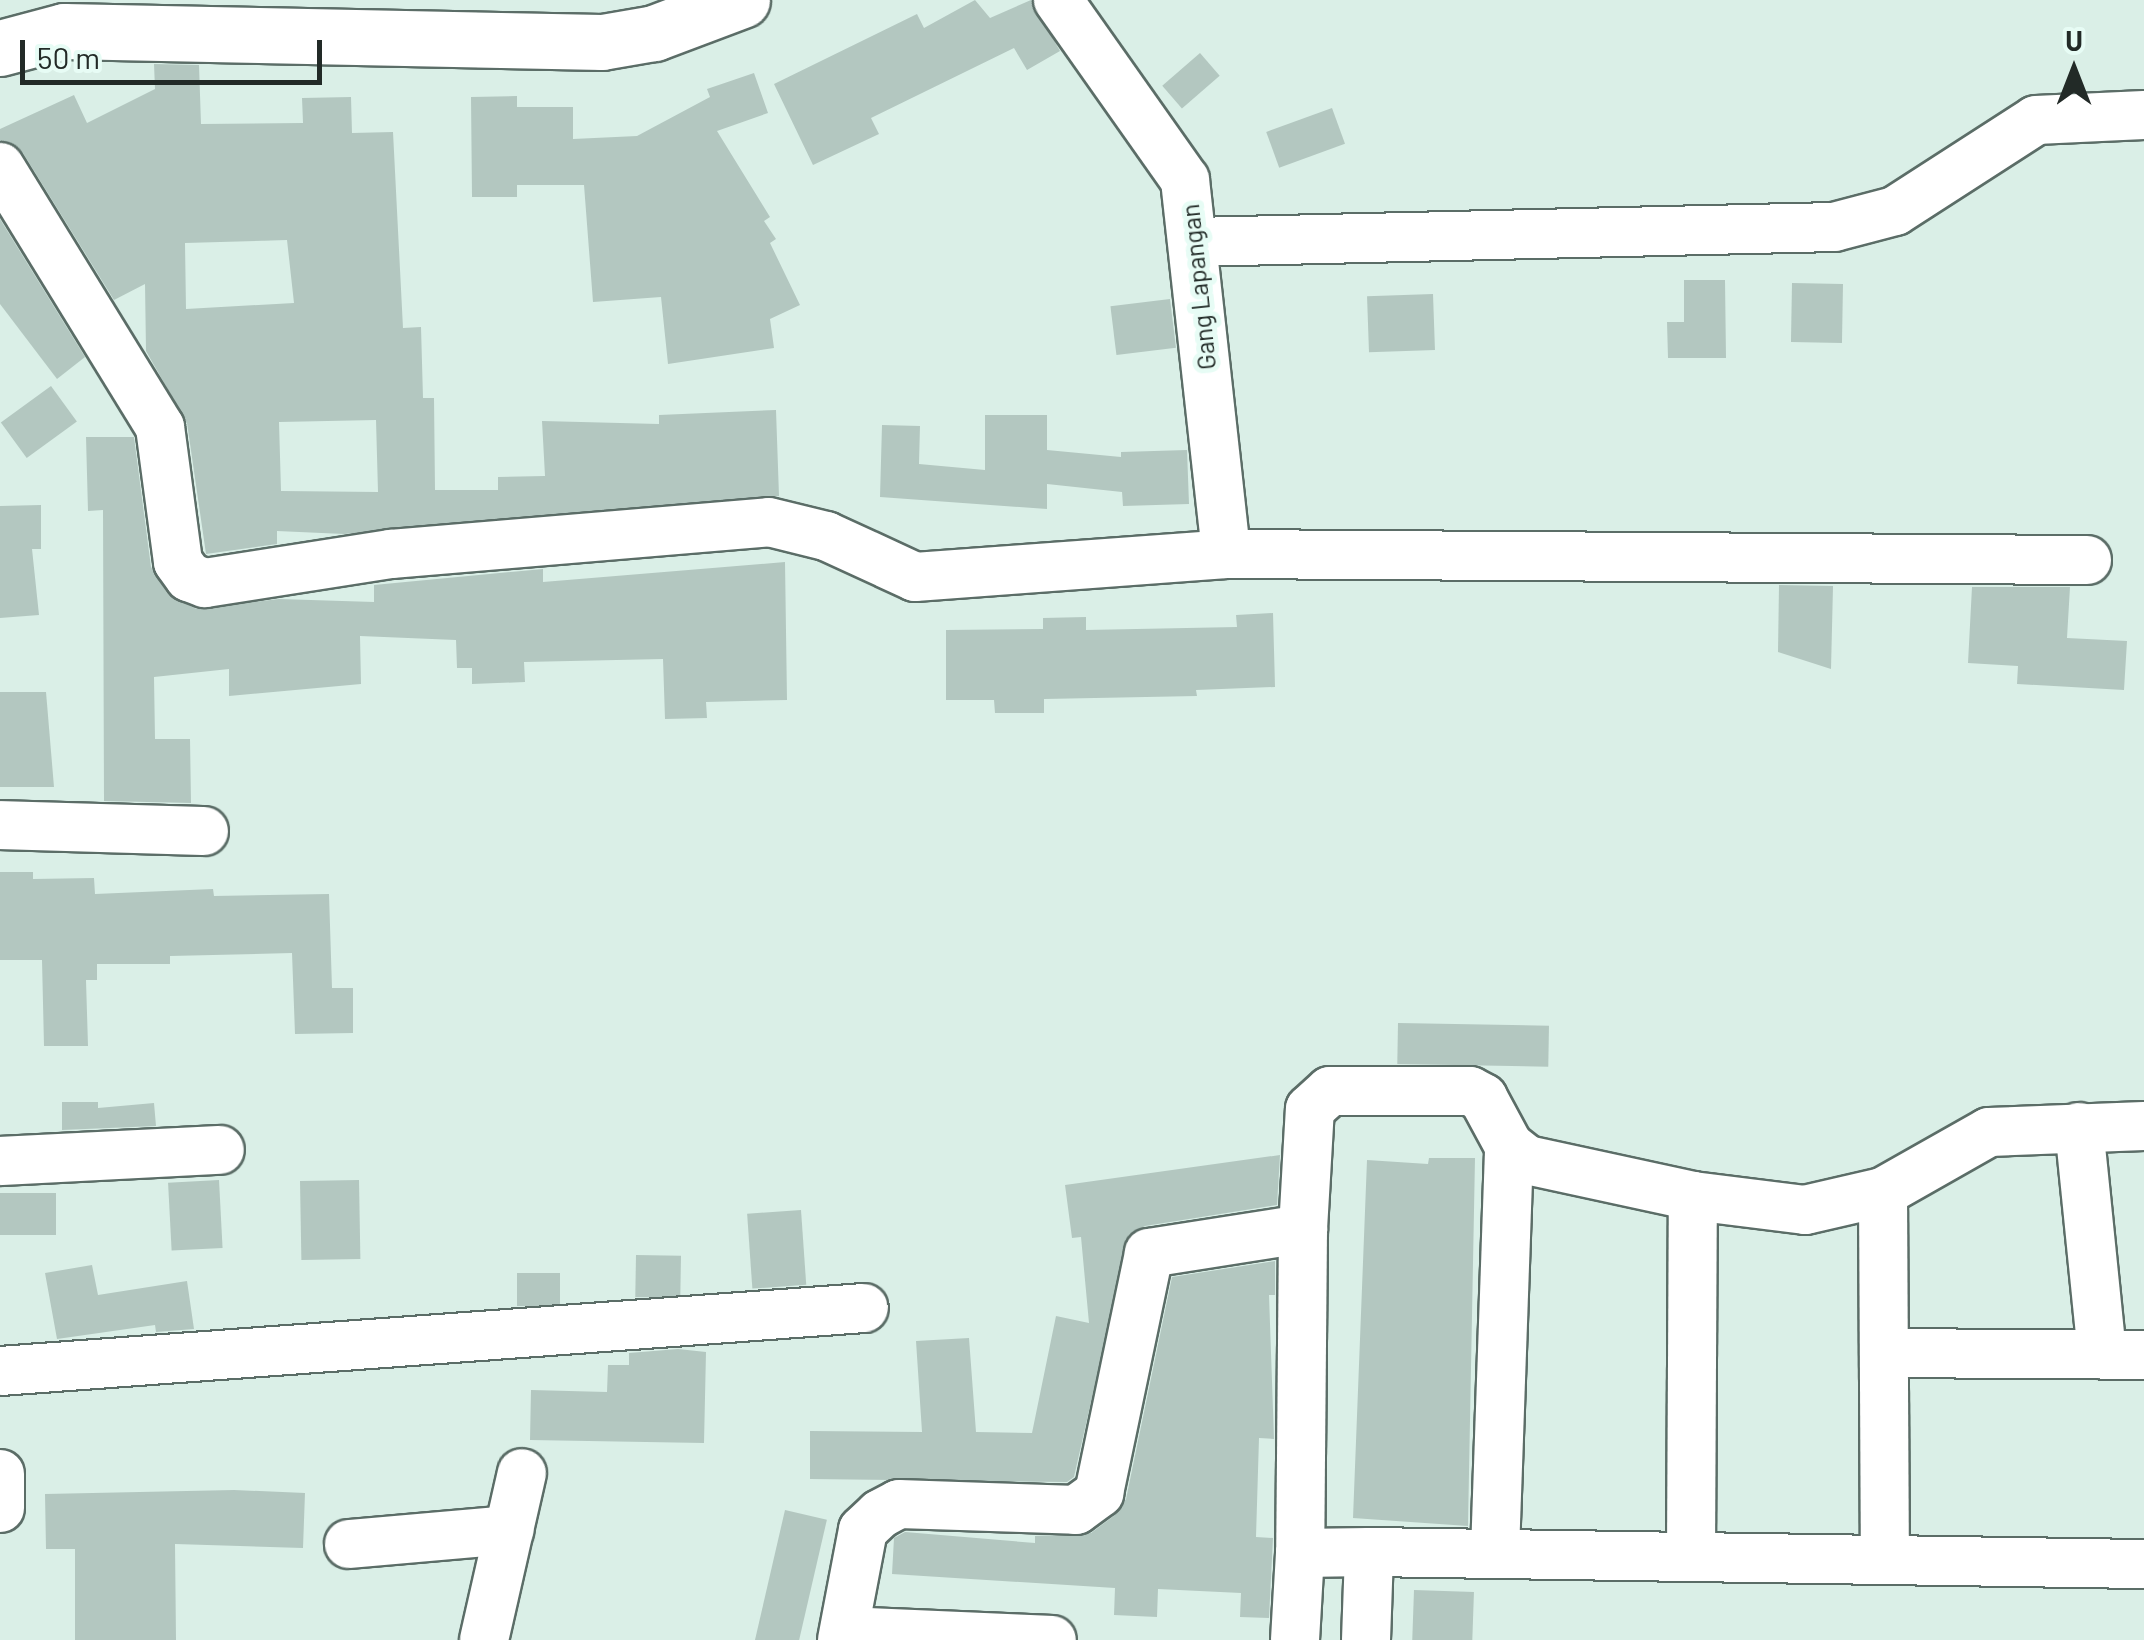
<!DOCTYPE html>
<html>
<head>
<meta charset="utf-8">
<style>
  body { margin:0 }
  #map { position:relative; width:2144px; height:1640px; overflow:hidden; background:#daefe7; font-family:Barlow,sans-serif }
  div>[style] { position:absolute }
  .building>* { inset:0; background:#b3c7c0; transform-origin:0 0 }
  .roads { filter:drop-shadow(2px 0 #5b6d67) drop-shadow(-2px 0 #5b6d67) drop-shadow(0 2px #5b6d67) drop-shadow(0 -2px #5b6d67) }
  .minor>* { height:48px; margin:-24px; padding:0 24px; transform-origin:24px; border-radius:24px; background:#fff }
  .major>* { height:55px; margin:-27.5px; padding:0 27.5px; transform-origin:27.5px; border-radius:27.5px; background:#fff }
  span { translate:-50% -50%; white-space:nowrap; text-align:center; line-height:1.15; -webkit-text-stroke:10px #e7fcf5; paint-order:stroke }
  .street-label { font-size:25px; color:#222a27 }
  .north { position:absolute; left:2024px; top:20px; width:100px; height:100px; -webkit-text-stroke:8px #e7fcf5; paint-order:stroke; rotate:0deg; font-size:28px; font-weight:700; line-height:40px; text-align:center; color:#222a27 }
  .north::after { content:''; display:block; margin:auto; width:35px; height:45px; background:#222a27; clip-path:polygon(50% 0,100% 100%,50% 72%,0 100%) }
  .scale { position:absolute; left:20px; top:40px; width:302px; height:45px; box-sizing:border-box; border:5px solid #222a27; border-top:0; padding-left:12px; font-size:30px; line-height:35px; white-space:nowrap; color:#222a27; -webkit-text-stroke:8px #e7fcf5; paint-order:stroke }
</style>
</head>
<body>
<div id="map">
  <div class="building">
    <div style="clip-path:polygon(975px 0,990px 18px,1031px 0,1060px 51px,1027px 70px,1014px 48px,871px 118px,879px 134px,813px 165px,774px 84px,917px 14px,924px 28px)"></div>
    <div style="left:1200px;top:53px;width:30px;height:50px;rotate:49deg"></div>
    <div style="clip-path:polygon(evenodd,154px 64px,199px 65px,201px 124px,303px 123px,302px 98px,351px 97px,352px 133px,393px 132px,403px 328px,421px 327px,423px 398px,434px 398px,435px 490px,498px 490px,498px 477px,545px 476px,542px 421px,659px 424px,659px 415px,776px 410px,779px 496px,344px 534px,277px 531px,277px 544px,206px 554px,187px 423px,146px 351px,145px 284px,114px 300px,23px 153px,0 140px,0 129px,74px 95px,87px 123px,155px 89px,154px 64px,287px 240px,294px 303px,186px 309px,185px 243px,287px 240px,154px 64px,376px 420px,378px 492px,281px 491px,279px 422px,376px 420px)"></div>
    <div style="clip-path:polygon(754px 73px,768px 113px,717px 131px,770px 217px,764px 221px,776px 239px,770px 243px,800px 305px,770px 319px,774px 348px,668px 364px,661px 297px,593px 302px,584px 185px,517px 185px,517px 197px,472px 197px,471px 97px,517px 96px,517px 107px,573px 107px,573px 139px,637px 136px,710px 97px,707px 89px)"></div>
    <div style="left:1332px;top:108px;width:38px;height:70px;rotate:70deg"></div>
    <div style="clip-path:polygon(0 219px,85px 357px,57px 379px,0 304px)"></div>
    <div style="clip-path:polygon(1684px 280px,1725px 280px,1726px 358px,1668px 358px,1667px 322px,1684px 322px)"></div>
    <div style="left:1792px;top:283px;width:51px;height:59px;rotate:1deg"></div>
    <div style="left:1433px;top:294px;width:56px;height:66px;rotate:88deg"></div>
    <div style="left:1170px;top:299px;width:49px;height:60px;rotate:83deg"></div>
    <div style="left:51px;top:386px;width:44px;height:62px;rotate:54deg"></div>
    <div style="clip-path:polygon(985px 415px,1047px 415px,1047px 450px,1121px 457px,1121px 452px,1187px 450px,1189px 504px,1123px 506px,1122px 492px,1047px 484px,1047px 509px,880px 497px,882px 425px,920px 426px,919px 464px,985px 470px)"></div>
    <div style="clip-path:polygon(86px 437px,134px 437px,151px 567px,168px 594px,196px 609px,279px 599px,374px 602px,374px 585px,543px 569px,543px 582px,785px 562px,787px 700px,706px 702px,707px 718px,665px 719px,663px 659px,524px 662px,525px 682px,472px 684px,472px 668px,457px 668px,456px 640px,360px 636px,361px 684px,229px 696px,229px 669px,154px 677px,155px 739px,190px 739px,191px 803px,104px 801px,103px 510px,88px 511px)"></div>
    <div style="clip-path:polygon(41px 505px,41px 549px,32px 549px,39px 615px,0 618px,0 506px)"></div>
    <div style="clip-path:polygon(1779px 585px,1833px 586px,1831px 669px,1778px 652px)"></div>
    <div style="clip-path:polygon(1972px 587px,2070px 587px,2067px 638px,2127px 641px,2124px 690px,2017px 684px,2018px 666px,1968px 663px)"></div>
    <div style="clip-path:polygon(1273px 613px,1275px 687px,1196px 690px,1197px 696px,1044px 699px,1044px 713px,995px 713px,994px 700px,946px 700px,946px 630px,1043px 629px,1043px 618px,1086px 617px,1086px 630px,1237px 627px,1236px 615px)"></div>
    <div style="clip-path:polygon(0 692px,46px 692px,54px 787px,0 787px)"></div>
    <div style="clip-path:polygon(0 872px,33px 872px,33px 879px,94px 878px,95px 894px,213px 889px,214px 896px,329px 894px,332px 988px,353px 988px,353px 1033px,295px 1034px,292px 953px,170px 956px,170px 964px,97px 964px,97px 980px,86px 980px,88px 1046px,44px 1046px,42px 960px,0 960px)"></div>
    <div style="left:1398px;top:1023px;width:151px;height:41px;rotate:1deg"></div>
    <div style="clip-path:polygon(62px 1102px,98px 1102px,98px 1108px,154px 1103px,156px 1126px,62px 1130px)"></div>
    <div style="clip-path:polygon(1280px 1155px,1277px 1205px,1145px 1226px,1129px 1234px,1074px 1477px,1067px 1482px,810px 1479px,810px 1431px,922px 1432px,916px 1341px,969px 1338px,976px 1432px,1032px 1433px,1056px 1316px,1089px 1323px,1081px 1237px,1072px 1238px,1065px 1185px)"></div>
    <div style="clip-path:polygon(1429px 1158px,1475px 1158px,1468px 1526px,1353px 1518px,1367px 1160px,1428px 1164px)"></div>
    <div style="left:219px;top:1180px;width:68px;height:51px;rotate:87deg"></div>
    <div style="left:359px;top:1180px;width:79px;height:59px;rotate:89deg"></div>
    <div style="left:0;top:1193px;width:56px;height:42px"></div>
    <div style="left:801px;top:1210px;width:75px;height:54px;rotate:86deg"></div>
    <div style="left:636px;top:1255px;width:45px;height:42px;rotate:1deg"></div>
    <div style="clip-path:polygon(1275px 1261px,1275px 1295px,1269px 1295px,1274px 1439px,1259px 1438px,1256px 1537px,1273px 1538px,1269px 1618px,1240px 1617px,1241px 1593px,1158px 1589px,1157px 1617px,1114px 1615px,1115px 1588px,892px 1574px,894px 1538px,905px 1532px,1035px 1543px,1035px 1536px,1091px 1533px,1115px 1515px,1126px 1499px,1172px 1277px)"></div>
    <div style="clip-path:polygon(92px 1265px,98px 1295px,187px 1281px,194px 1329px,156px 1332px,155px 1325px,57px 1339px,45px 1273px)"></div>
    <div style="left:517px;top:1273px;width:43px;height:33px"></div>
    <div style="clip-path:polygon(678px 1349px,706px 1352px,704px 1443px,530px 1440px,531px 1390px,607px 1392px,608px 1365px,629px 1365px,629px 1353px)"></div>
    <div style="clip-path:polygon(234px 1490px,305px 1493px,303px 1548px,175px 1544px,176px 1640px,75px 1640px,75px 1549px,46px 1549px,45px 1494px)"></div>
    <div style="left:785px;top:1510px;width:43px;height:134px;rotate:13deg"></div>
    <div style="left:1414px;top:1590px;width:60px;height:50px;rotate:2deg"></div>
  </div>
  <div class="roads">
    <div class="minor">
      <div style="left:1058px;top:0;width:220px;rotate:54.8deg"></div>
      <div style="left:1185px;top:180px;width:376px;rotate:83.7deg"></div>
      <div style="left:0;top:167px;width:305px;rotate:58.4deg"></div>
      <div style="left:160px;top:427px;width:136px;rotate:82.4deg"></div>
      <div style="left:178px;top:562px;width:19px;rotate:54deg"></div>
      <div style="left:189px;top:577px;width:17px;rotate:21deg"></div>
      <div style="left:205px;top:583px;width:188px;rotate:-8.9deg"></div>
      <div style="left:391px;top:554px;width:379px;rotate:-4.8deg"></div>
      <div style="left:769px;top:522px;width:59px;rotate:13.8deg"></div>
      <div style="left:826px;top:536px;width:98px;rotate:24.7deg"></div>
      <div style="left:915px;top:577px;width:312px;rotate:-4.2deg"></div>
      <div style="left:1226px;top:554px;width:861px;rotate:0.4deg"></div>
      <div style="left:1194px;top:242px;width:640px;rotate:-1.34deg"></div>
      <div style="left:1834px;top:227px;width:63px;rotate:-14.7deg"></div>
      <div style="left:1895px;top:211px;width:168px;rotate:-32.8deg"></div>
      <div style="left:2036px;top:120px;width:108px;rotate:-2.7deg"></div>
      <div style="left:0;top:825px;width:204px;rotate:1.7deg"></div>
      <div style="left:2079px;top:1127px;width:228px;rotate:84.2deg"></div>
      <div style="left:0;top:1161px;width:220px;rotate:-2.9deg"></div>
      <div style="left:1883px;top:1192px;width:366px;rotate:89.7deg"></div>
      <div style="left:1303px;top:1229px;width:120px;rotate:-86.7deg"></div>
      <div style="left:1310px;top:1109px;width:27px;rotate:-42deg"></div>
      <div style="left:1330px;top:1091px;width:140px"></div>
      <div style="left:1470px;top:1091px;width:15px;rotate:28deg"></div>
      <div style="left:1483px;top:1098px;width:55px;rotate:61.6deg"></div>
      <div style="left:1509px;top:1146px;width:23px;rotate:38deg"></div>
      <div style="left:1527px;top:1160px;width:170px;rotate:12.2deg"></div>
      <div style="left:1693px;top:1196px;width:113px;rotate:7.1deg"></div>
      <div style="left:1805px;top:1210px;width:80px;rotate:-13deg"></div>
      <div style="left:1883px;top:1192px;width:122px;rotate:-29.5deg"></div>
      <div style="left:1989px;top:1132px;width:155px;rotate:-2.2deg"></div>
      <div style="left:1884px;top:1353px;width:260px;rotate:0.4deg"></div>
      <div style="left:0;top:1371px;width:866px;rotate:-4.17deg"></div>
      <div style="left:0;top:1474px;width:34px;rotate:90deg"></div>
      <div style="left:349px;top:1544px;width:161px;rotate:-5deg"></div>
      <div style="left:1495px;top:1552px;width:406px;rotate:-88deg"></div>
      <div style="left:1691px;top:1554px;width:358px;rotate:-89.7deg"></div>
      <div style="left:845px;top:1631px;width:207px;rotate:2.5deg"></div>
      <div style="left:484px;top:1640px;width:171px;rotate:-77.2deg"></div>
      <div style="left:842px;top:1640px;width:112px;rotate:-79.2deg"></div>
      <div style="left:863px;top:1530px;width:23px;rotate:-43deg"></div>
      <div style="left:880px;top:1514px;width:21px;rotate:-28deg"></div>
      <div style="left:899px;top:1504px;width:177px;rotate:1.9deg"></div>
      <div style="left:1076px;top:1510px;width:29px;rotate:-36deg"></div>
      <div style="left:1099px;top:1493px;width:245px;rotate:-78.2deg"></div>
      <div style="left:1149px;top:1253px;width:156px;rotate:-8.9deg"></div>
      <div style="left:1303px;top:1229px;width:324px;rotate:90.5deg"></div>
      <div style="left:1300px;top:1553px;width:69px;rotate:-0.8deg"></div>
      <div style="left:1295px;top:1640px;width:87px;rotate:-86.7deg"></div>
      <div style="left:1366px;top:1640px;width:88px;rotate:-88deg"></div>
      <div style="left:1369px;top:1552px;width:775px;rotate:0.89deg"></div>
    </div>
    <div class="major">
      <div style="left:0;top:48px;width:66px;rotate:-14.9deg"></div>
      <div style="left:64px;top:31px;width:538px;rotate:1.17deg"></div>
      <div style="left:602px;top:42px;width:53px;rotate:-9.8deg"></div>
      <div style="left:654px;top:33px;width:94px;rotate:-20.6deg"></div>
    </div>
  </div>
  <div class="street-label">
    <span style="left:1198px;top:287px;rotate:-96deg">Gang Lapangan</span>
  </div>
  <div class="north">U</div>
  <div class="scale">50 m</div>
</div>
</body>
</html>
